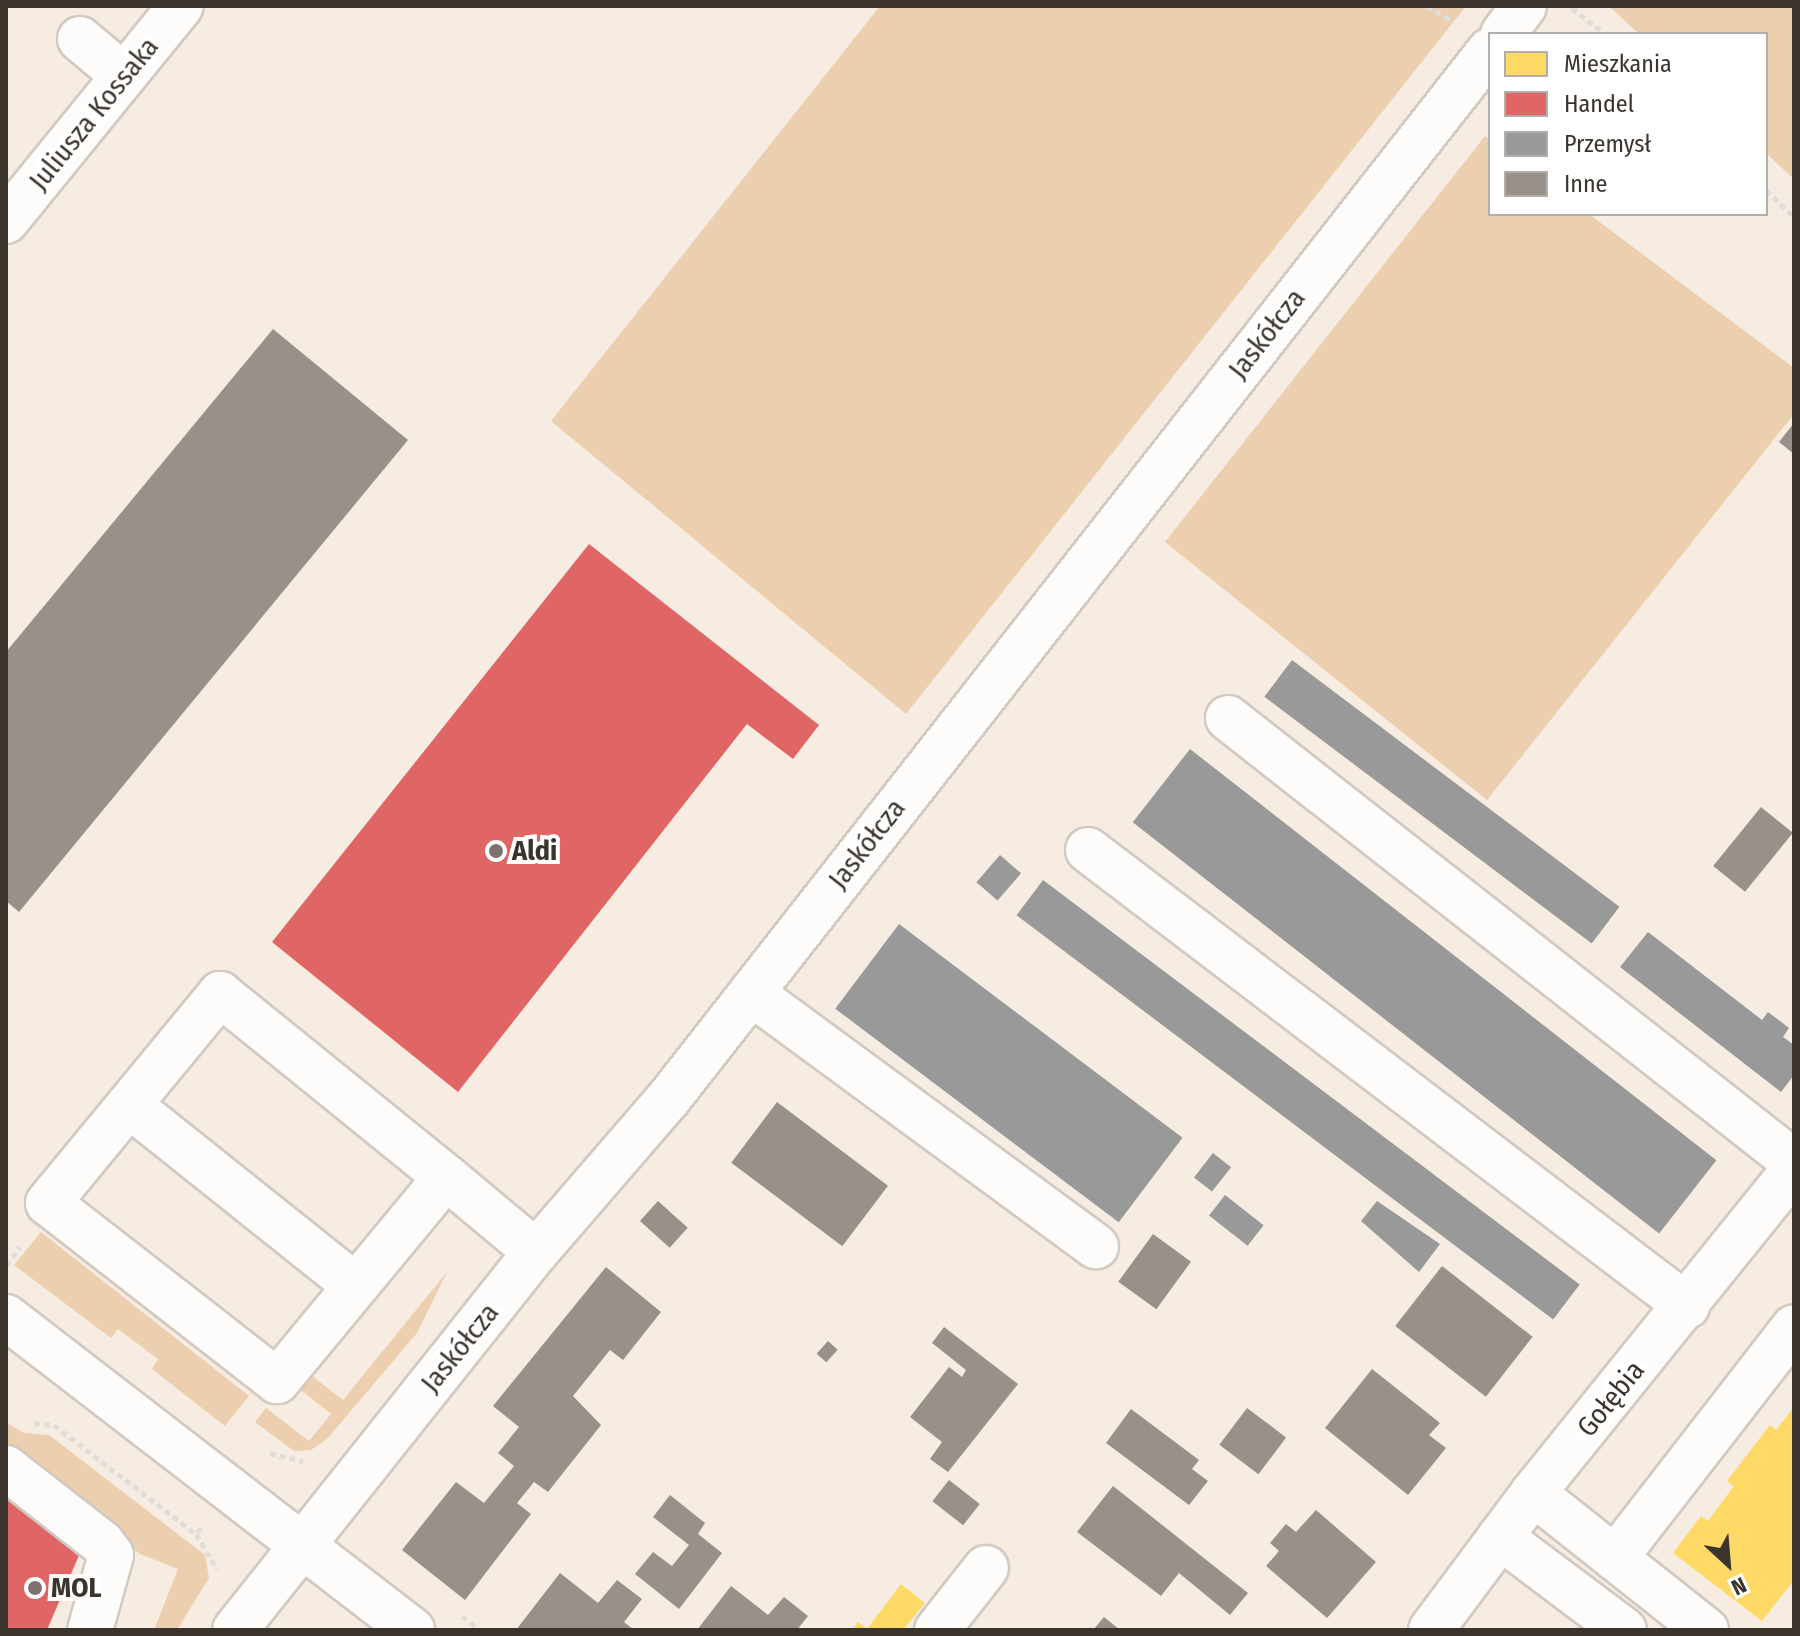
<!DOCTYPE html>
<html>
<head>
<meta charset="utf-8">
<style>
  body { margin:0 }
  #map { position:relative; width:1800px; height:1636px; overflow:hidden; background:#f6ece1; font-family:"Fira Sans Condensed",sans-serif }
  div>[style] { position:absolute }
  .green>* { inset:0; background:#ebcfae }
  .homes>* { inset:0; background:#ffd966 }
  .shops>* { inset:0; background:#e06666 }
  .industry>* { inset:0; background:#999; transform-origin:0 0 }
  .building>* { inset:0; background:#98918a; transform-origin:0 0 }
  .path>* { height:5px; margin-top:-2.5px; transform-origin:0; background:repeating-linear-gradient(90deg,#e0deda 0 6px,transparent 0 10px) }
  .roads { filter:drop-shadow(2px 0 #d1c9c2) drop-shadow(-2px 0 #d1c9c2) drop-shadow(0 2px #d1c9c2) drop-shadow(0 -2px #d1c9c2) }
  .minor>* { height:44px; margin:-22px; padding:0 22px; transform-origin:22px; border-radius:22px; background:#fefcfa }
  .dots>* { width:22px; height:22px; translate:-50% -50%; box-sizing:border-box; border:4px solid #fff; border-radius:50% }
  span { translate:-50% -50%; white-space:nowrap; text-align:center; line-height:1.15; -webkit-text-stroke:8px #fff; paint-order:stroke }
  .street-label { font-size:28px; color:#3b342d }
  .poi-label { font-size:28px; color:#3b342d; font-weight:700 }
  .left { translate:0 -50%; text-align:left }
  .frame { position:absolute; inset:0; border:8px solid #3b342d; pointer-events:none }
  .legend { position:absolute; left:1488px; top:32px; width:280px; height:184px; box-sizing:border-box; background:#fff; border:2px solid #b1aeab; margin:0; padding:10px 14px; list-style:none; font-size:24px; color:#3b342d }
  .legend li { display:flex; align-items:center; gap:16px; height:40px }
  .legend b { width:40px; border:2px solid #b1aeab }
  .north { position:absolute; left:1688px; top:1524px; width:80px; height:80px; -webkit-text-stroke:6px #fff; paint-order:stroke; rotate:154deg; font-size:22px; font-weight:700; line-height:32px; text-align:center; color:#3b342d }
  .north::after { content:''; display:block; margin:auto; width:28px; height:36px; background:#3b342d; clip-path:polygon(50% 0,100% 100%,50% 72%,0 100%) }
</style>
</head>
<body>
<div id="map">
  <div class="green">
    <div style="clip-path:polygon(880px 6px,1466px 6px,906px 714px,551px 421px)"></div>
    <div style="clip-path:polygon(1609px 6px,1794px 6px,1794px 179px,1766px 153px,1766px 34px,1639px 34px)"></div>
    <div style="clip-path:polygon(1485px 136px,1490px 140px,1490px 214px,1589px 214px,1794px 368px,1794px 414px,1487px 800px,1165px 542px)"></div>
    <div style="clip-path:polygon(41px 1232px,249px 1396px,225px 1426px,152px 1369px,158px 1359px,118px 1329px,111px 1338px,14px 1265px)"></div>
    <div style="clip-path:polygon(447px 1272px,417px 1333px,327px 1439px,311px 1450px,294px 1451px,255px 1422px,266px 1408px,309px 1441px,331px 1414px,301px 1390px,312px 1376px,343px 1400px)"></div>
    <div style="clip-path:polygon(6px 1422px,24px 1433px,49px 1435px,205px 1555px,209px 1578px,177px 1630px,154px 1630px,178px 1569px,140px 1554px,7px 1450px)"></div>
  </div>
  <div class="homes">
    <div style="clip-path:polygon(1794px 1407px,1794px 1580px,1762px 1621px,1673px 1553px,1701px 1516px,1708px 1521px,1734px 1486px,1727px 1481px,1770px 1425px,1776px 1430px)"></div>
    <div style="clip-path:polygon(901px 1584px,925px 1603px,903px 1630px,852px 1630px,858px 1622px,867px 1629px)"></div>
  </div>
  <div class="shops">
    <div style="clip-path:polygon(589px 544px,819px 725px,793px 759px,747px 724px,458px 1092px,272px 942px)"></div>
    <div style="clip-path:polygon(6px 1486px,83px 1546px,47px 1630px,6px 1630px)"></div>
  </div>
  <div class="industry">
    <div style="left:1292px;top:660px;width:410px;height:46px;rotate:37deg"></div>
    <div style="left:1190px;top:749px;width:668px;height:93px;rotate:38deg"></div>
    <div style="left:1000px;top:855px;width:28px;height:36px;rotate:41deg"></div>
    <div style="left:1043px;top:880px;width:672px;height:44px;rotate:37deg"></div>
    <div style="left:899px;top:924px;width:355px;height:106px;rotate:37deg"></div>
    <div style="clip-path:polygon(1648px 932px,1762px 1020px,1768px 1012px,1789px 1028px,1783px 1037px,1794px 1045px,1794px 1075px,1781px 1092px,1620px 967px)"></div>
    <div style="left:1213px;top:1153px;width:23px;height:31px;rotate:38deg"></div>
    <div style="left:1225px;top:1195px;width:49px;height:26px;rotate:38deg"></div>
    <div style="clip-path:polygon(1377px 1201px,1440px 1244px,1419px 1272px,1361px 1221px)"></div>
  </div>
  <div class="building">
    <div style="clip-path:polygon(273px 329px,408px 440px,19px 912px,6px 901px,6px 652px)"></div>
    <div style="clip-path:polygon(1794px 423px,1794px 454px,1779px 442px)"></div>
    <div style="left:1761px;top:807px;width:41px;height:76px;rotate:39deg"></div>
    <div style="left:777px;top:1102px;width:139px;height:76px;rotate:37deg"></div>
    <div style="left:658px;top:1201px;width:40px;height:27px;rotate:42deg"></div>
    <div style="left:1153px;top:1234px;width:47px;height:59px;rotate:36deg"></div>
    <div style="left:1442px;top:1266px;width:115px;height:76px;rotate:38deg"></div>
    <div style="clip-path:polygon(606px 1267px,661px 1312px,623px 1360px,610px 1350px,573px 1396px,601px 1425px,548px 1492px,534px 1482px,517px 1503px,531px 1514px,465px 1600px,402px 1550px,456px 1482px,484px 1503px,514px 1466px,498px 1453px,519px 1427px,493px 1406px)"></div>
    <div style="clip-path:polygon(944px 1327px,1018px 1384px,948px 1472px,930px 1459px,942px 1442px,910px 1417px,949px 1367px,962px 1377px,966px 1370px,932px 1343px)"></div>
    <div style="left:828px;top:1341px;width:13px;height:17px;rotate:42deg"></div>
    <div style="clip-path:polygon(1372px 1369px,1440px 1423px,1429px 1435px,1446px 1448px,1408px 1495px,1325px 1428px)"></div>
    <div style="left:1247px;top:1408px;width:49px;height:46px;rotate:37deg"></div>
    <div style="clip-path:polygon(1131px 1409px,1199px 1460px,1192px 1469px,1208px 1481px,1189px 1505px,1106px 1443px)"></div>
    <div style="left:949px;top:1480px;width:39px;height:27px;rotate:38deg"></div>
    <div style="clip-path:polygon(1113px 1486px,1248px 1593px,1230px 1615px,1179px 1573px,1161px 1596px,1077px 1532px)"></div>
    <div style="clip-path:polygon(670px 1495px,705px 1523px,698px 1534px,722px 1553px,679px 1609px,635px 1574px,653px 1552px,672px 1566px,689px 1545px,653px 1517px)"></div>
    <div style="clip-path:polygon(1316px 1510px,1376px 1562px,1327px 1618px,1266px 1566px,1279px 1551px,1270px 1543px,1286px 1524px,1296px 1532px)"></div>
    <div style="clip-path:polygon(560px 1573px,598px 1603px,617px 1580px,642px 1599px,624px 1622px,634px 1630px,516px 1630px)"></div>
    <div style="clip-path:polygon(731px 1586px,768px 1615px,784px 1597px,808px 1616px,797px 1630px,697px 1630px)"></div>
    <div style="clip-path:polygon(1104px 1617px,1120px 1630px,1093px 1630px)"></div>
  </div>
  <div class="path">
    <div style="left:1427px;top:6px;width:27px;rotate:31deg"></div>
    <div style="left:1572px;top:8px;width:42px;rotate:38.2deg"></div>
    <div style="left:1766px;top:190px;width:39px;rotate:44deg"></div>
    <div style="left:6px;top:1265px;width:23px;rotate:-52deg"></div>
    <div style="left:34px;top:1423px;width:20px;rotate:6deg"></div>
    <div style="left:54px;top:1425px;width:179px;rotate:37.5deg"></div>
    <div style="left:270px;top:1453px;width:34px;rotate:14deg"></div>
    <div style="left:201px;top:1528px;width:8px;rotate:130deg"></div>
    <div style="left:196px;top:1534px;width:41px;rotate:59deg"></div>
    <div style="left:462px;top:1616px;width:23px;rotate:38deg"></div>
  </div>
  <div class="roads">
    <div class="minor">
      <div style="left:1503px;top:34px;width:35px;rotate:-53deg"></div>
      <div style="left:80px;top:39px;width:57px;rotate:40.1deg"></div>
      <div style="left:6px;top:221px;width:277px;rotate:-50.9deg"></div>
      <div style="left:1228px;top:718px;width:719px;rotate:38.11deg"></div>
      <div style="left:1088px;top:850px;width:753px;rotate:37.28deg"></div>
      <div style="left:751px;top:993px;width:428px;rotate:36.3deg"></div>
      <div style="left:129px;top:1105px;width:290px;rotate:38.6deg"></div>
      <div style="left:446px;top:1177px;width:265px;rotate:129.6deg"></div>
      <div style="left:277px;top:1381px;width:290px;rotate:-142.1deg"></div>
      <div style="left:48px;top:1203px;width:271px;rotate:-50.5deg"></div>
      <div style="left:220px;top:994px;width:291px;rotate:39deg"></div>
      <div style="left:446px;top:1177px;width:117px;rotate:39.8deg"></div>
      <div style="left:6px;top:1317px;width:513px;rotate:37.63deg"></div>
      <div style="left:6px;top:1468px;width:122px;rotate:38deg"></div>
      <div style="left:102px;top:1543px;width:15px;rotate:53deg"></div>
      <div style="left:111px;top:1555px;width:78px;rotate:105.6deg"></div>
      <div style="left:1533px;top:1493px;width:221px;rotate:38.4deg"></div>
      <div style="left:1500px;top:1537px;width:155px;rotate:36.9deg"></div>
      <div style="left:1615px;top:1558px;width:292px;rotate:-52.2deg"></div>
      <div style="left:235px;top:1630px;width:483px;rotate:-51.5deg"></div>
      <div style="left:536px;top:1252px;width:203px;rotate:-49.2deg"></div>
      <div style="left:669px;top:1098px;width:1331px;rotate:-51.92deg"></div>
      <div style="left:937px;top:1630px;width:79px;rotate:-51.7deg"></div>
      <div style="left:1431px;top:1630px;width:171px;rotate:-53.3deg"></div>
      <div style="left:1533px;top:1493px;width:415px;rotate:-51.1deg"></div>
    </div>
  </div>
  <div class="dots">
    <div style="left:496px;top:851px;background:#7c746c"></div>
    <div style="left:35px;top:1588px;background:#7c746c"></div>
  </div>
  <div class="street-label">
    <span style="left:94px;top:114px;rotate:-51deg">Juliusza Kossaka</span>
    <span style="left:1267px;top:334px;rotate:-52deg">Jaskółcza</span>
    <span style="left:867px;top:844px;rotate:-52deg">Jaskółcza</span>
    <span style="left:460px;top:1348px;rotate:-51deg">Jaskółcza</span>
    <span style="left:1611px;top:1399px;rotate:-51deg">Gołębia</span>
  </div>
  <div class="poi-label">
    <span class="left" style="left:512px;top:851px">Aldi</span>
    <span class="left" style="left:51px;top:1588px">MOL</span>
  </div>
  <div class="frame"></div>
  <ul class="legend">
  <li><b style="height:22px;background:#ffd966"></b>Mieszkania</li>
  <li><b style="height:22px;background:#e06666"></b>Handel</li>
  <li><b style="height:22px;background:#999"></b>Przemysł</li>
  <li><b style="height:22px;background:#98918a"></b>Inne</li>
  </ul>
  <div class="north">N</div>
</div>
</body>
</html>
